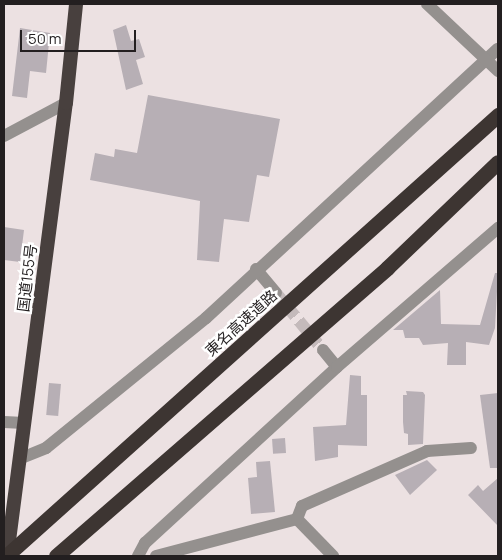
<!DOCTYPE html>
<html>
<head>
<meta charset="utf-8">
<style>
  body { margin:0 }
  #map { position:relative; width:502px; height:560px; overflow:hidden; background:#ece1e2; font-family:Manrope,"Noto Sans JP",sans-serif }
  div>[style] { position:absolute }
  .building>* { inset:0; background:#b7afb5; transform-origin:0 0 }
  .minor-tunnel>* { height:12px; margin-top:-6px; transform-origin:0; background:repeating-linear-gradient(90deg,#c4babb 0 12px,transparent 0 18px) }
  .minor>* { height:12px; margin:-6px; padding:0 6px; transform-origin:6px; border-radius:6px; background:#94908e }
  .tertiary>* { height:12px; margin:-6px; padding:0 6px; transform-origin:6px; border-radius:6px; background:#94908e }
  .trunk>* { height:14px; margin:-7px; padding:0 7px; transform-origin:7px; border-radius:7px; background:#48403e }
  .motorway>* { height:15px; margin:-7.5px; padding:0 7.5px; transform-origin:7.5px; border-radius:7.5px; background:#3d3532 }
  span { translate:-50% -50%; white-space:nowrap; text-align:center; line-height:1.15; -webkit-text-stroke:5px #fff; paint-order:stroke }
  .street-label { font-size:15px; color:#231f20 }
  .frame { position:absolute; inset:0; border:5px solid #231f20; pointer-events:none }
  .scale { position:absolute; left:20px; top:30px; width:116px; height:22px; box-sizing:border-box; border:2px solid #231f20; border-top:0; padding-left:6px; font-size:15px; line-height:18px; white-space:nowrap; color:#231f20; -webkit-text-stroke:4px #fff; paint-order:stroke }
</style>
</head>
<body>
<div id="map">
  <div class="building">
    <div style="clip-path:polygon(126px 25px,131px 41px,139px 39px,145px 57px,136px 60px,143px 84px,126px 90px,113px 30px)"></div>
    <div style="clip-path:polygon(20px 28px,50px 33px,46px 73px,30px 71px,27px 98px,12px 96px)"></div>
    <div style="clip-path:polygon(148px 95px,280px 119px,269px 177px,257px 175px,249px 222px,224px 219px,219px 262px,197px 260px,200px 201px,90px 180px,95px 153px,114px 157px,115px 149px,137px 153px)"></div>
    <div style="clip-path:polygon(4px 227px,24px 230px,20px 262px,4px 260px)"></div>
    <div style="clip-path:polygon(495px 273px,498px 273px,495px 328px,489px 345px,466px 342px,466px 365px,447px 365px,448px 343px,423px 345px,419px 338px,405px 338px,403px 330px,393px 330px,440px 290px,441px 324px,480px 325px)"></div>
    <div style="clip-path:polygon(350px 375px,361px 376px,361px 395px,367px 395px,367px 446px,338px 445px,338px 457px,315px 461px,313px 427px,346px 425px)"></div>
    <div style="left:49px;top:383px;width:12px;height:32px;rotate:5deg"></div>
    <div style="clip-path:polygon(406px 391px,423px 392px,425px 395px,423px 444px,408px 445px,408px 434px,404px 433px,403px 422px,403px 395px,407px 395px)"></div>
    <div style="clip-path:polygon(498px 393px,498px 468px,490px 468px,480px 395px)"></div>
    <div style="left:285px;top:438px;width:15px;height:13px;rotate:86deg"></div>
    <div style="clip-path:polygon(427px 460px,437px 470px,410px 495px,395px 475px)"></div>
    <div style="clip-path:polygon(270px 461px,275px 512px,251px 514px,248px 478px,257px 477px,256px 462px)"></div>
    <div style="clip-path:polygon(498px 478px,498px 526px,468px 495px,478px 485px,483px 491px)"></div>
  </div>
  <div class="minor-tunnel">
    <div style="left:276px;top:293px;width:74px;rotate:50.5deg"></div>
  </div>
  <div class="minor">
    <div style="left:4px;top:136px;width:70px;rotate:-28deg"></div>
    <div style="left:256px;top:269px;width:31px;rotate:50deg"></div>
    <div style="left:323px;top:350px;width:22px;rotate:51deg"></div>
    <div style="left:4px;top:422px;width:20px;rotate:3deg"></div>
    <div style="left:19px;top:459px;width:29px;rotate:-22deg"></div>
    <div style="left:46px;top:448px;width:206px;rotate:-39.1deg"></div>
    <div style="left:206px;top:318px;width:397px;rotate:-42.7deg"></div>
    <div style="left:297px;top:519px;width:52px;rotate:45.8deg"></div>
    <div style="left:138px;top:556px;width:15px;rotate:-62deg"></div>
    <div style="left:145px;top:543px;width:260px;rotate:-42.5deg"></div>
    <div style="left:337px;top:367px;width:213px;rotate:-40.8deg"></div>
    <div style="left:156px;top:556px;width:146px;rotate:-14.7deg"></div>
    <div style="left:297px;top:519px;width:14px;rotate:-69deg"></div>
    <div style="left:302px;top:506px;width:137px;rotate:-23.7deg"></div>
    <div style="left:427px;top:451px;width:44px;rotate:-3.9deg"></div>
  </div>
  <div class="tertiary">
    <div style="left:427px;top:4px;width:98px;rotate:43.3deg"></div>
  </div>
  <div class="trunk">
    <div style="left:7px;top:556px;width:457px;rotate:-82.6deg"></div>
    <div style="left:66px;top:103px;width:100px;rotate:-84.2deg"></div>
  </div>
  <div class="motorway">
    <div style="left:6px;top:556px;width:661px;rotate:-41.87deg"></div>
    <div style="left:56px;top:556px;width:439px;rotate:-41deg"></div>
    <div style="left:387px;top:268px;width:153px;rotate:-43.7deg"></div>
  </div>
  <div class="street-label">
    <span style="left:27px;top:278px;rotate:-83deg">国道155号</span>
    <span style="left:241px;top:323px;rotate:-42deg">東名高速道路</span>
  </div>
  <div class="frame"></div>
  <div class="scale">50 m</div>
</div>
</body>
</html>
